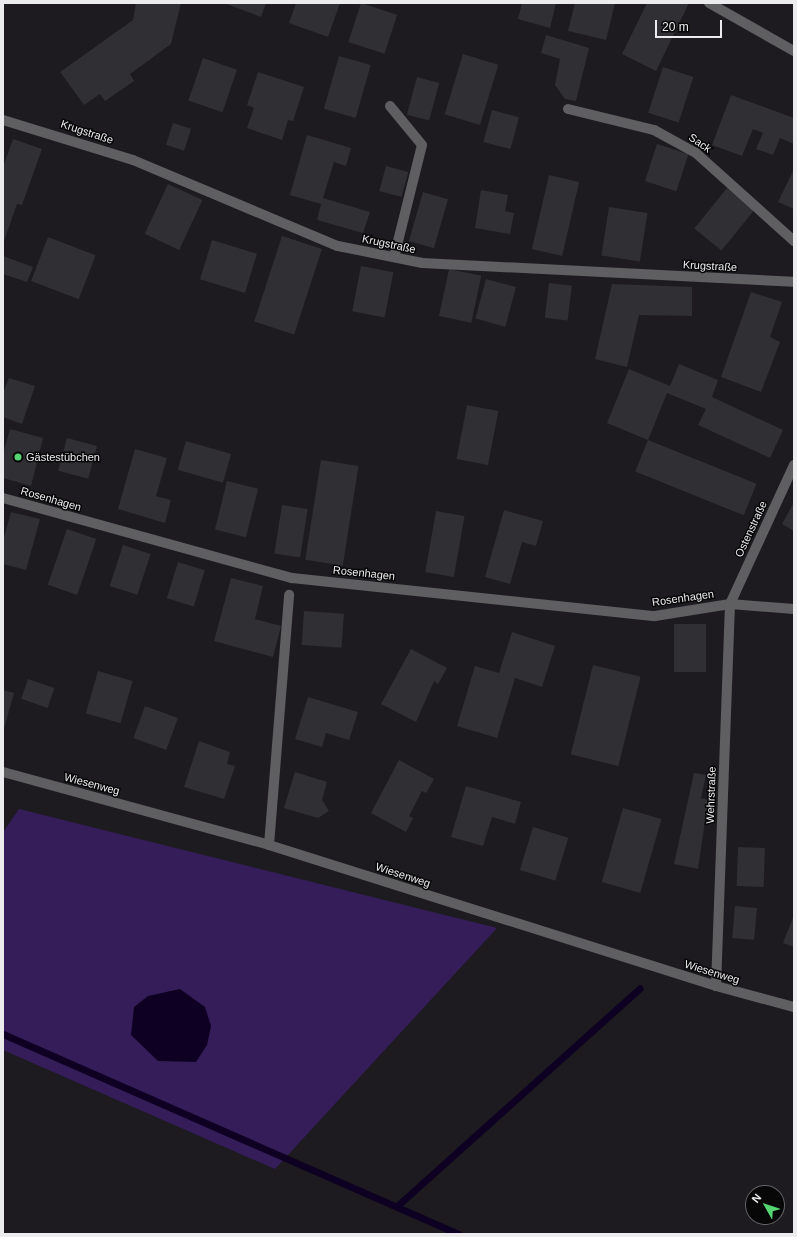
<!DOCTYPE html>
<html>
<head>
<meta charset="utf-8">
<style>
  body { margin:0 }
  #map { position:relative; width:797px; height:1237px; overflow:hidden; background:#1d1b20; font-family:Helvetica,sans-serif }
  div>[style] { position:absolute }
  .green>* { inset:0; background:#351d5a }
  .water>* { inset:0; background:#0e0022 }
  .stream>* { height:7px; margin:-3.5px; padding:0 3.5px; transform-origin:3.5px; border-radius:3.5px; background:#0e0022 }
  .building>* { inset:0; background:#302f33; transform-origin:0 0 }
  .minor>* { height:10px; margin:-5px; padding:0 5px; transform-origin:5px; border-radius:5px; background:#5f5e60 }
  .dots>* { width:11px; height:11px; translate:-50% -50%; box-sizing:border-box; border:2px solid #070708; border-radius:50% }
  span { translate:-50% -50%; white-space:nowrap; text-align:center; line-height:1.15; -webkit-text-stroke:3px #070708; paint-order:stroke }
  .street-label { font-size:11px; color:#ecebee }
  .poi-label { font-size:11px; color:#ecebee }
  .left { translate:0 -50%; text-align:left }
  .frame { position:absolute; inset:0; border:4px solid #ecebee; pointer-events:none }
  .north { position:absolute; left:745px; top:1185px; width:40px; height:40px; box-sizing:border-box; background:#070708; border:1px solid #636264; border-radius:50%; rotate:309deg; font-size:11px; font-weight:700; line-height:16px; text-align:center; color:#ecebee }
  .north::after { content:''; display:block; margin:auto; width:14px; height:18px; background:#55d672; clip-path:polygon(50% 0,100% 100%,50% 72%,0 100%) }
  .scale { position:absolute; left:655px; top:20px; width:67px; height:18px; box-sizing:border-box; border:2px solid #ecebee; border-top:0; padding-left:5px; font-size:12px; line-height:14px; white-space:nowrap; color:#ecebee; -webkit-text-stroke:3px #070708; paint-order:stroke }
</style>
</head>
<body>
<div id="map">
  <div class="green">
    <div style="clip-path:polygon(19px 809px,497px 928px,275px 1169px,3px 1050px,3px 832px)"></div>
  </div>
  <div class="water">
    <div style="clip-path:polygon(180px 989px,205px 1007px,211px 1026px,207px 1045px,196px 1062px,158px 1061px,131px 1035px,134px 1007px,148px 996px)"></div>
  </div>
  <div class="stream">
    <div style="left:3px;top:1034px;width:498px;rotate:23.7deg"></div>
    <div style="left:397px;top:1206px;width:326px;rotate:-41.9deg"></div>
  </div>
  <div class="building">
    <div style="clip-path:polygon(136px 3px,181px 3px,171px 44px,130px 74px,134px 81px,105px 101px,100px 94px,84px 105px,60px 72px,133px 20px)"></div>
    <div style="clip-path:polygon(224px 3px,266px 3px,261px 17px)"></div>
    <div style="clip-path:polygon(296px 3px,340px 3px,328px 37px,289px 23px)"></div>
    <div style="left:361px;top:3px;width:38px;height:41px;rotate:18deg"></div>
    <div style="clip-path:polygon(522px 3px,556px 3px,550px 28px,518px 19px)"></div>
    <div style="clip-path:polygon(575px 3px,615px 3px,606px 40px,568px 31px)"></div>
    <div style="clip-path:polygon(647px 3px,689px 3px,656px 71px,622px 54px)"></div>
    <div style="clip-path:polygon(546px 35px,589px 48px,576px 101px,565px 99px,555px 85px,560px 59px,541px 53px)"></div>
    <div style="left:463px;top:54px;width:37px;height:63px;rotate:17deg"></div>
    <div style="left:339px;top:56px;width:33px;height:55px;rotate:16deg"></div>
    <div style="left:203px;top:58px;width:36px;height:45px;rotate:19deg"></div>
    <div style="left:663px;top:67px;width:32px;height:48px;rotate:18deg"></div>
    <div style="clip-path:polygon(258px 72px,304px 87px,293px 121px,288px 120px,282px 140px,247px 128px,254px 108px,247px 105px)"></div>
    <div style="left:417px;top:77px;width:23px;height:39px;rotate:15deg"></div>
    <div style="clip-path:polygon(731px 95px,794px 118px,794px 144px,780px 138px,773px 155px,756px 149px,763px 133px,753px 129px,742px 156px,712px 145px)"></div>
    <div style="left:492px;top:110px;width:28px;height:33px;rotate:15deg"></div>
    <div style="left:173px;top:123px;width:19px;height:23px;rotate:18deg"></div>
    <div style="clip-path:polygon(307px 135px,351px 148px,346px 166px,334px 162px,323px 198px,370px 212px,363px 233px,317px 220px,321px 204px,290px 195px)"></div>
    <div style="clip-path:polygon(13px 139px,42px 149px,22px 205px,17px 204px,3px 244px,3px 167px)"></div>
    <div style="left:657px;top:144px;width:33px;height:39px;rotate:18deg"></div>
    <div style="left:386px;top:166px;width:23px;height:26px;rotate:15deg"></div>
    <div style="clip-path:polygon(794px 169px,794px 209px,778px 202px)"></div>
    <div style="left:549px;top:175px;width:31px;height:76px;rotate:13deg"></div>
    <div style="left:168px;top:184px;width:38px;height:55px;rotate:25deg"></div>
    <div style="left:727px;top:188px;width:35px;height:52px;rotate:39deg"></div>
    <div style="clip-path:polygon(481px 190px,508px 195px,505px 211px,514px 213px,510px 234px,475px 228px)"></div>
    <div style="left:423px;top:192px;width:26px;height:51px;rotate:16deg"></div>
    <div style="left:609px;top:207px;width:39px;height:49px;rotate:9deg"></div>
    <div style="left:282px;top:236px;width:42px;height:90px;rotate:18deg"></div>
    <div style="left:48px;top:237px;width:51px;height:47px;rotate:21deg"></div>
    <div style="left:212px;top:240px;width:47px;height:41px;rotate:17deg"></div>
    <div style="clip-path:polygon(3px 256px,33px 267px,27px 282px,3px 274px)"></div>
    <div style="left:361px;top:266px;width:33px;height:46px;rotate:11deg"></div>
    <div style="left:449px;top:269px;width:33px;height:48px;rotate:12deg"></div>
    <div style="left:486px;top:279px;width:31px;height:41px;rotate:15deg"></div>
    <div style="left:549px;top:283px;width:23px;height:35px;rotate:7deg"></div>
    <div style="clip-path:polygon(612px 284px,692px 287px,692px 316px,639px 315px,627px 367px,595px 359px)"></div>
    <div style="clip-path:polygon(751px 292px,782px 302px,770px 337px,780px 342px,761px 392px,721px 377px)"></div>
    <div style="clip-path:polygon(679px 364px,718px 380px,712px 397px,783px 430px,770px 458px,698px 425px,706px 409px,667px 393px,648px 440px,607px 423px,629px 369px,670px 386px)"></div>
    <div style="clip-path:polygon(9px 378px,35px 386px,22px 424px,3px 417px,3px 393px)"></div>
    <div style="left:467px;top:405px;width:32px;height:55px;rotate:11deg"></div>
    <div style="clip-path:polygon(10px 429px,43px 438px,31px 486px,3px 478px,3px 454px)"></div>
    <div style="left:67px;top:438px;width:31px;height:34px;rotate:15deg"></div>
    <div style="left:648px;top:440px;width:117px;height:34px;rotate:22deg"></div>
    <div style="left:186px;top:441px;width:47px;height:30px;rotate:16deg"></div>
    <div style="clip-path:polygon(135px 449px,167px 458px,156px 496px,171px 500px,165px 523px,118px 509px)"></div>
    <div style="left:321px;top:460px;width:38px;height:101px;rotate:9deg"></div>
    <div style="left:227px;top:481px;width:32px;height:50px;rotate:14deg"></div>
    <div style="clip-path:polygon(794px 502px,794px 531px,782px 524px)"></div>
    <div style="left:282px;top:505px;width:26px;height:49px;rotate:9deg"></div>
    <div style="clip-path:polygon(504px 510px,543px 521px,536px 546px,522px 542px,510px 584px,485px 577px)"></div>
    <div style="left:436px;top:511px;width:29px;height:62px;rotate:10deg"></div>
    <div style="clip-path:polygon(11px 512px,40px 519px,26px 570px,3px 564px,3px 541px)"></div>
    <div style="left:67px;top:529px;width:31px;height:59px;rotate:19deg"></div>
    <div style="left:123px;top:545px;width:29px;height:43px;rotate:18deg"></div>
    <div style="left:178px;top:562px;width:28px;height:38px;rotate:17deg"></div>
    <div style="clip-path:polygon(231px 578px,263px 586px,255px 619px,281px 626px,273px 657px,214px 641px)"></div>
    <div style="left:304px;top:611px;width:40px;height:34px;rotate:4deg"></div>
    <div style="left:674px;top:624px;width:32px;height:48px"></div>
    <div style="clip-path:polygon(512px 632px,555px 646px,542px 687px,515px 678px,497px 738px,457px 726px,475px 666px,499px 673px)"></div>
    <div style="clip-path:polygon(411px 649px,447px 668px,438px 684px,434px 681px,416px 722px,381px 704px)"></div>
    <div style="left:593px;top:665px;width:49px;height:92px;rotate:14deg"></div>
    <div style="left:98px;top:671px;width:36px;height:44px;rotate:16deg"></div>
    <div style="left:28px;top:679px;width:28px;height:21px;rotate:19deg"></div>
    <div style="clip-path:polygon(3px 690px,14px 693px,3px 732px)"></div>
    <div style="clip-path:polygon(308px 697px,358px 712px,349px 740px,326px 733px,322px 747px,295px 739px)"></div>
    <div style="left:145px;top:706px;width:35px;height:34px;rotate:20deg"></div>
    <div style="clip-path:polygon(199px 741px,230px 752px,227px 764px,235px 766px,224px 799px,184px 787px)"></div>
    <div style="clip-path:polygon(399px 760px,434px 779px,426px 793px,422px 791px,409px 816px,413px 818px,406px 832px,371px 813px)"></div>
    <div style="clip-path:polygon(295px 772px,327px 782px,322px 800px,329px 811px,318px 818px,284px 808px)"></div>
    <div style="clip-path:polygon(694px 773px,706px 775px,701px 798px,708px 800px,698px 869px,674px 864px)"></div>
    <div style="clip-path:polygon(466px 786px,521px 802px,515px 824px,492px 817px,483px 846px,451px 837px)"></div>
    <div style="left:623px;top:808px;width:40px;height:77px;rotate:16deg"></div>
    <div style="left:533px;top:827px;width:37px;height:45px;rotate:17deg"></div>
    <div style="left:738px;top:847px;width:27px;height:39px;rotate:2deg"></div>
    <div style="left:735px;top:906px;width:22px;height:32px;rotate:5deg"></div>
    <div style="clip-path:polygon(794px 915px,794px 947px,783px 943px)"></div>
  </div>
  <div class="minor">
    <div style="left:709px;top:3px;width:98px;rotate:29.5deg"></div>
    <div style="left:390px;top:106px;width:50px;rotate:50.6deg"></div>
    <div style="left:422px;top:145px;width:115px;rotate:104deg"></div>
    <div style="left:568px;top:109px;width:89px;rotate:13.7deg"></div>
    <div style="left:654px;top:130px;width:48px;rotate:28.7deg"></div>
    <div style="left:696px;top:153px;width:132px;rotate:41.9deg"></div>
    <div style="left:3px;top:120px;width:136px;rotate:17.1deg"></div>
    <div style="left:133px;top:160px;width:222px;rotate:22.8deg"></div>
    <div style="left:338px;top:246px;width:86px;rotate:11.4deg"></div>
    <div style="left:422px;top:263px;width:372px;rotate:2.9deg"></div>
    <div style="left:3px;top:498px;width:300px;rotate:15.5deg"></div>
    <div style="left:292px;top:578px;width:365px;rotate:6deg"></div>
    <div style="left:655px;top:616px;width:76px;rotate:-9.1deg"></div>
    <div style="left:730px;top:604px;width:64px;rotate:4.5deg"></div>
    <div style="left:3px;top:772px;width:276px;rotate:15.3deg"></div>
    <div style="left:269px;top:845px;width:469px;rotate:17.5deg"></div>
    <div style="left:716px;top:986px;width:81px;rotate:15.1deg"></div>
    <div style="left:269px;top:845px;width:251px;rotate:-85.4deg"></div>
    <div style="left:716px;top:986px;width:382px;rotate:-87.9deg"></div>
    <div style="left:730px;top:604px;width:153px;rotate:-65.3deg"></div>
  </div>
  <div class="dots">
    <div style="left:18px;top:457px;background:#55d672"></div>
  </div>
  <div class="street-label">
    <span style="left:87px;top:132px;rotate:18deg">Krugstraße</span>
    <span style="left:700px;top:143px;rotate:35deg">Sack</span>
    <span style="left:389px;top:244px;rotate:12deg">Krugstraße</span>
    <span style="left:710px;top:266px;rotate:3deg">Krugstraße</span>
    <span style="left:51px;top:499px;rotate:16deg">Rosenhagen</span>
    <span style="left:751px;top:529px;rotate:-65deg">Ostenstraße</span>
    <span style="left:364px;top:573px;rotate:6deg">Rosenhagen</span>
    <span style="left:683px;top:598px;rotate:-8deg">Rosenhagen</span>
    <span style="left:92px;top:784px;rotate:15deg">Wiesenweg</span>
    <span style="left:711px;top:795px;rotate:-88deg">Wehrstraße</span>
    <span style="left:403px;top:875px;rotate:18deg">Wiesenweg</span>
    <span style="left:712px;top:972px;rotate:17deg">Wiesenweg</span>
  </div>
  <div class="poi-label">
    <span class="left" style="left:26px;top:457px">Gästestübchen</span>
  </div>
  <div class="frame"></div>
  <div class="north">N</div>
  <div class="scale">20 m</div>
</div>
</body>
</html>
